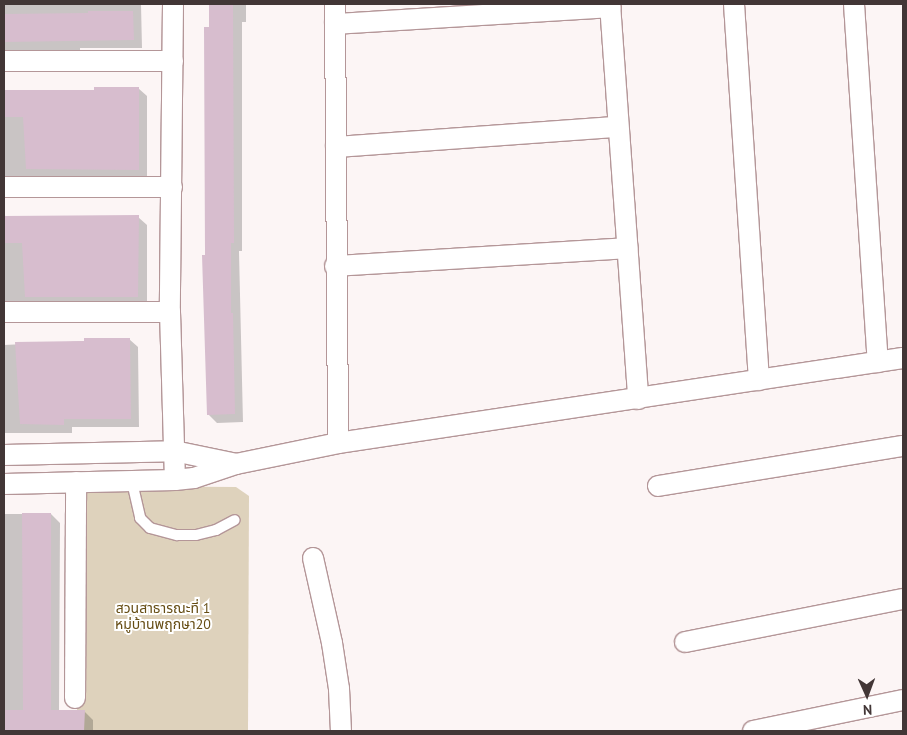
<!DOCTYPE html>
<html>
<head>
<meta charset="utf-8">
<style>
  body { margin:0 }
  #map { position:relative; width:907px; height:735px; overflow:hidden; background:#fcf5f5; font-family:"PT Sans","Noto Sans Thai",sans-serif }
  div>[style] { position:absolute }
  .green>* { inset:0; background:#ded2bc }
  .shadow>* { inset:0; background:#0003 }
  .building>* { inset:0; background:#d7bdce }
  .roads { filter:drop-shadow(1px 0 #b49698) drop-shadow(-1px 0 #b49698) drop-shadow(0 1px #b49698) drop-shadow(0 -1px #b49698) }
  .lane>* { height:10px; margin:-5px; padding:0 5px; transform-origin:5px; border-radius:5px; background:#fff }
  .street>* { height:20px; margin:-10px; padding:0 10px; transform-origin:10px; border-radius:10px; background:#fff }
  span { translate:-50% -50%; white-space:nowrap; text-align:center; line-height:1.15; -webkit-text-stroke:4px #fff; paint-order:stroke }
  .park-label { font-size:14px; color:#664d14 }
  .frame { position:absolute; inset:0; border:5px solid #423636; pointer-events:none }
  .north { position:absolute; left:842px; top:670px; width:50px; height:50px; -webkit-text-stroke:4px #fff; paint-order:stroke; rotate:178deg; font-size:14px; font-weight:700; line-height:20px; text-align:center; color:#423636 }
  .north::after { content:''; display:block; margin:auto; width:18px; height:22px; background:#423636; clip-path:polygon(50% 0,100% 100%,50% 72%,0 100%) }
</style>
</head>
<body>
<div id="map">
  <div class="green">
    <div style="clip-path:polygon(89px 486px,236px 487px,249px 496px,248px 731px,77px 731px,77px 501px)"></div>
  </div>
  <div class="shadow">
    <div style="clip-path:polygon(4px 4px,141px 4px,142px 48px,80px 48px,80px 50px,4px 51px)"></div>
    <div style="clip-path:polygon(210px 4px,246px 4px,246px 22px,242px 22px,242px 251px,239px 251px,243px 422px,217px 423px,208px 414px,207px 256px)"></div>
    <div style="clip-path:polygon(138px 88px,147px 96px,147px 178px,4px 181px,4px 90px,95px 91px)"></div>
    <div style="clip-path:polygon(4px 215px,7px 217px,138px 217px,147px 225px,147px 305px,4px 304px)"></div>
    <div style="clip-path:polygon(129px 339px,138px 347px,139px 427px,72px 427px,72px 433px,4px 433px,4px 345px)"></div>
    <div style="clip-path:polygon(4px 514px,51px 514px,60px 523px,59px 711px,84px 711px,93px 720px,93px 731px,4px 731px)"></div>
  </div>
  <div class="building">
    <div style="clip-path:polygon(209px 4px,233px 4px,234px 243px,231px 243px,231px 313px,233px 313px,235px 414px,207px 415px,202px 255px,205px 255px,204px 27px,209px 27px)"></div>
    <div style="clip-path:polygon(88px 11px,133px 11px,134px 40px,4px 42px,4px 14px,88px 13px)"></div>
    <div style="clip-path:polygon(94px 87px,139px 87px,139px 170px,26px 169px,23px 117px,4px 117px,4px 90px,94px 90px)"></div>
    <div style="clip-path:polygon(139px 215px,138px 297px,25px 297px,22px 243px,4px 243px,4px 216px)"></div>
    <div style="clip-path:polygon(84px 338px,130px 338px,131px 419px,64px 419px,64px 425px,20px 424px,15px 342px,84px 341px)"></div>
    <div style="clip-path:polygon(22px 513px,51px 513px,51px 710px,85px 710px,84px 731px,4px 731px,4px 710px,23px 710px)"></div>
  </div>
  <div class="roads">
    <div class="lane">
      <div style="left:132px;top:482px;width:37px;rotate:77deg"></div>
      <div style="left:140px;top:518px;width:14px;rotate:45deg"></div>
      <div style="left:150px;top:528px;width:28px;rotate:15deg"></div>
      <div style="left:177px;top:535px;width:19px"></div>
      <div style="left:196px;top:535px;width:21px;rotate:-14deg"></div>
      <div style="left:216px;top:530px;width:21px;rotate:-28deg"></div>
    </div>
    <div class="street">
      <div style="left:173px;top:4px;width:308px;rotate:90.6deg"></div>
      <div style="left:170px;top:312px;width:168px;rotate:88.3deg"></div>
      <div style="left:335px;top:4px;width:439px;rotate:89.6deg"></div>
      <div style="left:610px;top:4px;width:396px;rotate:85.9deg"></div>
      <div style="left:734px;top:4px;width:377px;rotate:86.2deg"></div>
      <div style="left:854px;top:4px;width:359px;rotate:86.2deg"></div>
      <div style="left:335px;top:24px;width:276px;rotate:-3.5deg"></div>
      <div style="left:4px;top:61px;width:169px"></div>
      <div style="left:336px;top:147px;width:283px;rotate:-4.1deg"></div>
      <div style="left:4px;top:187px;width:168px"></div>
      <div style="left:335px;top:266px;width:293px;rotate:-3.5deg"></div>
      <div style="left:4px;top:312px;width:166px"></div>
      <div style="left:4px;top:455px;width:170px;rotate:-1.3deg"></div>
      <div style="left:174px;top:451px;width:63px;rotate:11.8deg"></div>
      <div style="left:4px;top:484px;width:171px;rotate:-1.3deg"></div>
      <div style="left:175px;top:480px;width:19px;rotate:-6deg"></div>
      <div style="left:194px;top:478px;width:44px;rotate:-18.4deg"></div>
      <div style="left:236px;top:464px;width:104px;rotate:-11.6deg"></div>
      <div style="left:338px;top:443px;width:571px;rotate:-8.56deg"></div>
      <div style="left:658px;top:486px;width:248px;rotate:-9.3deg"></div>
      <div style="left:313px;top:558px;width:87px;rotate:77.4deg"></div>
      <div style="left:332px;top:643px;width:47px;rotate:81.3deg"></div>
      <div style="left:339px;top:689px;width:42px;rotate:87.3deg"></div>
      <div style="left:685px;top:642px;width:222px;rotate:-11.2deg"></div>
      <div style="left:75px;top:698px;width:216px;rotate:-89.7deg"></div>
      <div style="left:753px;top:731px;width:153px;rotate:-11.7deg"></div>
    </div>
  </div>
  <div class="park-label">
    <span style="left:163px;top:616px">สวนสาธารณะที่ 1<br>หมู่บ้านพฤกษา20</span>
  </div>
  <div class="frame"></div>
  <div class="north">N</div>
</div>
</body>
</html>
